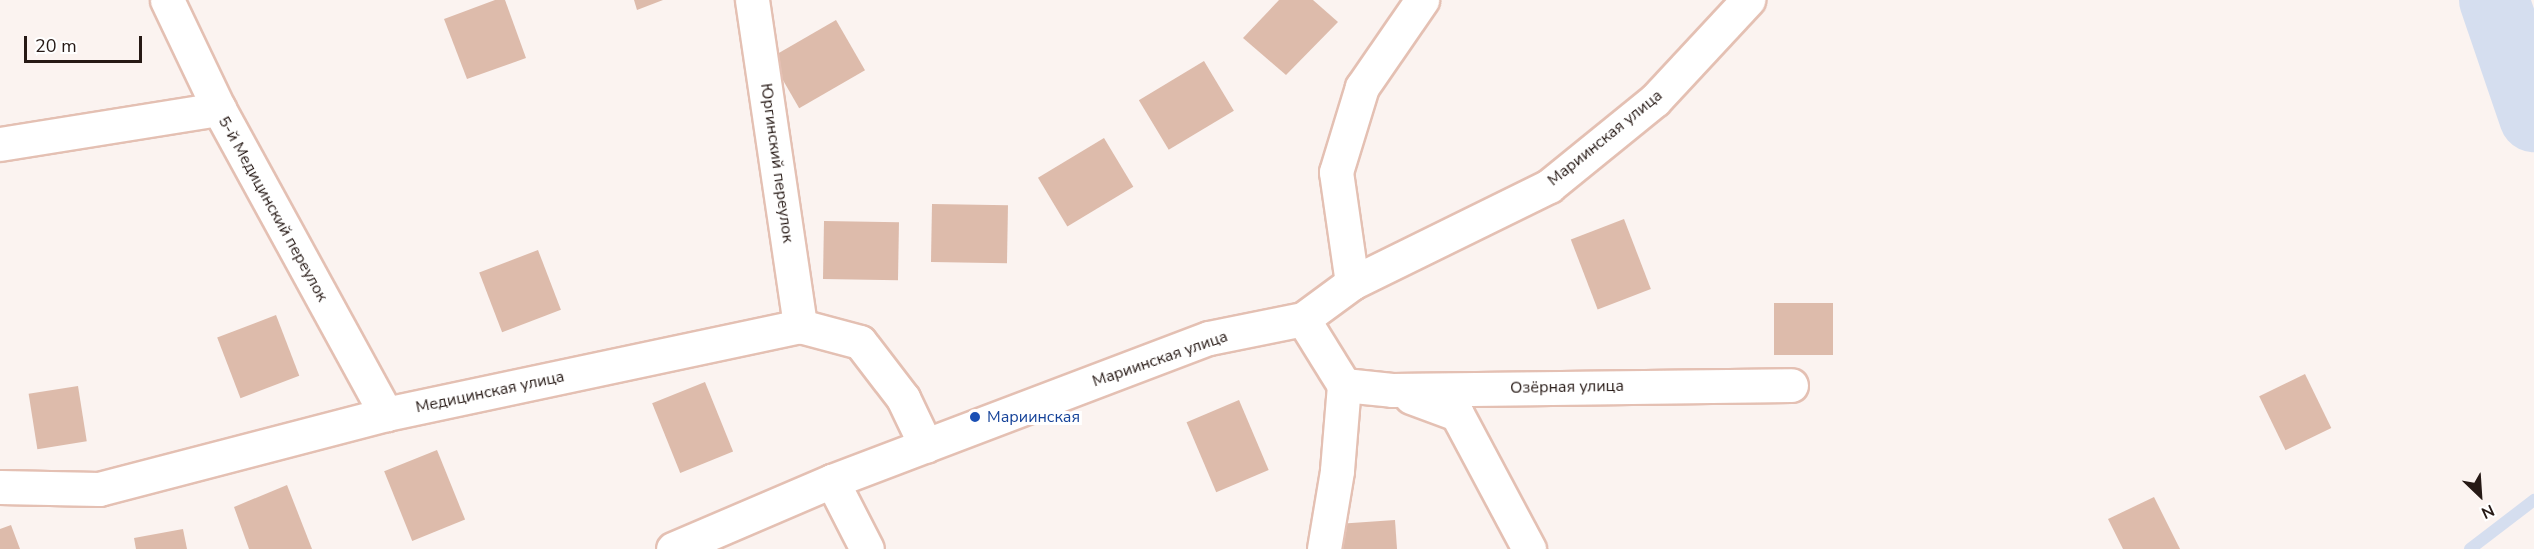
<!DOCTYPE html>
<html>
<head>
<meta charset="utf-8">
<style>
  body { margin:0 }
  #map { position:relative; width:2534px; height:549px; overflow:hidden; background:#fbf3f0; font-family:"Nunito Sans",sans-serif }
  div>[style] { position:absolute }
  .stream>* { height:12px; margin:-6px; padding:0 6px; transform-origin:6px; border-radius:6px; background:#d5deef }
  .river>* { height:70px; margin:-35px; padding:0 35px; transform-origin:35px; border-radius:35px; background:#d5deef }
  .building>* { inset:0; background:#ddbbab; transform-origin:0 0 }
  .roads { filter:drop-shadow(2px 0 #e4c0b3) drop-shadow(-2px 0 #e4c0b3) drop-shadow(0 2px #e4c0b3) drop-shadow(0 -2px #e4c0b3) }
  .minor>* { height:33px; margin:-16.5px; padding:0 16.5px; transform-origin:16.5px; border-radius:16.5px; background:#fff }
  .major>* { height:33px; margin:-16.5px; padding:0 16.5px; transform-origin:16.5px; border-radius:16.5px; background:#fff }
  .dots>* { width:16px; height:16px; translate:-50% -50%; box-sizing:border-box; border:3px solid #fff; border-radius:50% }
  span { translate:-50% -50%; white-space:nowrap; text-align:center; line-height:1.15; -webkit-text-stroke:6px #fff; paint-order:stroke }
  .street-label { font-size:16px; color:#261915 }
  .transit-label { font-size:16px; color:#164399 }
  .left { translate:0 -50%; text-align:left }
  .north { position:absolute; left:2450px; top:465px; width:60px; height:60px; -webkit-text-stroke:4px #fff; paint-order:stroke; rotate:155deg; font-size:16px; font-weight:700; line-height:24px; text-align:center; color:#261915 }
  .north::after { content:''; display:block; margin:auto; width:21px; height:27px; background:#261915; clip-path:polygon(50% 0,100% 100%,50% 72%,0 100%) }
  .scale { position:absolute; left:24px; top:36px; width:118px; height:27px; box-sizing:border-box; border:3px solid #261915; border-top:0; padding-left:8px; font-size:18px; line-height:21px; white-space:nowrap; color:#261915; -webkit-text-stroke:4px #fff; paint-order:stroke }
</style>
</head>
<body>
<div id="map">
  <div class="stream">
    <div style="left:2470px;top:549px;width:81px;rotate:-37.4deg"></div>
  </div>
  <div class="river">
    <div style="left:2494px;top:0;width:124px;rotate:71.1deg"></div>
  </div>
  <div class="building">
    <div style="clip-path:polygon(495px 0,505px 0,526px 58px,467px 79px,444px 19px)"></div>
    <div style="clip-path:polygon(634px 0,663px 0,637px 10px)"></div>
    <div style="clip-path:polygon(1279px 0,1313px 0,1338px 22px,1286px 75px,1243px 38px)"></div>
    <div style="left:836px;top:20px;width:58px;height:76px;rotate:60deg"></div>
    <div style="left:1204px;top:61px;width:58px;height:76px;rotate:59deg"></div>
    <div style="left:1104px;top:138px;width:57px;height:77px;rotate:59deg"></div>
    <div style="left:932px;top:204px;width:76px;height:58px;rotate:1deg"></div>
    <div style="left:1624px;top:219px;width:75px;height:57px;rotate:69deg"></div>
    <div style="left:824px;top:221px;width:75px;height:58px;rotate:1deg"></div>
    <div style="left:538px;top:250px;width:64px;height:63px;rotate:69deg"></div>
    <div style="left:1774px;top:303px;width:59px;height:52px"></div>
    <div style="left:276px;top:315px;width:65px;height:63px;rotate:69deg"></div>
    <div style="left:2305px;top:374px;width:60px;height:51px;rotate:64deg"></div>
    <div style="left:705px;top:382px;width:75px;height:57px;rotate:68deg"></div>
    <div style="left:78px;top:386px;width:56px;height:50px;rotate:81deg"></div>
    <div style="left:1239px;top:400px;width:76px;height:57px;rotate:67deg"></div>
    <div style="left:437px;top:450px;width:75px;height:57px;rotate:68deg"></div>
    <div style="clip-path:polygon(287px 485px,312px 549px,249px 549px,234px 507px)"></div>
    <div style="clip-path:polygon(2154px 497px,2180px 549px,2123px 549px,2108px 519px)"></div>
    <div style="clip-path:polygon(1395px 520px,1397px 549px,1339px 549px,1337px 524px)"></div>
    <div style="clip-path:polygon(11px 525px,20px 549px,0 549px,0 529px)"></div>
    <div style="clip-path:polygon(183px 529px,187px 549px,136px 549px,134px 538px)"></div>
  </div>
  <div class="roads">
    <div class="minor">
      <div style="left:167px;top:0;width:121px;rotate:64.5deg"></div>
      <div style="left:219px;top:109px;width:348px;rotate:61.3deg"></div>
      <div style="left:752px;top:0;width:330px;rotate:81.6deg"></div>
      <div style="left:0;top:144px;width:222px;rotate:-9.1deg"></div>
      <div style="left:1352px;top:283px;width:112px;rotate:-98.2deg"></div>
      <div style="left:1336px;top:172px;width:89px;rotate:-73deg"></div>
      <div style="left:1362px;top:87px;width:106px;rotate:-55.4deg"></div>
      <div style="left:1303px;top:319px;width:78px;rotate:58.2deg"></div>
      <div style="left:1344px;top:385px;width:86px;rotate:94.7deg"></div>
      <div style="left:1337px;top:471px;width:79px;rotate:99.5deg"></div>
      <div style="left:1344px;top:385px;width:48px;rotate:5.9deg"></div>
      <div style="left:1392px;top:390px;width:399px;rotate:-0.7deg"></div>
      <div style="left:1411px;top:397px;width:49px;rotate:20.3deg"></div>
      <div style="left:1457px;top:414px;width:153px;rotate:61.9deg"></div>
      <div style="left:832px;top:481px;width:76px;rotate:62.8deg"></div>
      <div style="left:0;top:487px;width:99px;rotate:1.2deg"></div>
      <div style="left:99px;top:489px;width:297px;rotate:-14.6deg"></div>
      <div style="left:386px;top:414px;width:423px;rotate:-12deg"></div>
      <div style="left:800px;top:326px;width:62px;rotate:14.9deg"></div>
      <div style="left:860px;top:342px;width:71px;rotate:52.5deg"></div>
      <div style="left:903px;top:398px;width:53px;rotate:64.4deg"></div>
    </div>
    <div class="major">
      <div style="left:673px;top:549px;width:173px;rotate:-23.2deg"></div>
      <div style="left:832px;top:481px;width:403px;rotate:-20.8deg"></div>
      <div style="left:1209px;top:338px;width:96px;rotate:-11.4deg"></div>
      <div style="left:1303px;top:319px;width:61px;rotate:-36.3deg"></div>
      <div style="left:1352px;top:283px;width:220px;rotate:-26.2deg"></div>
      <div style="left:1549px;top:186px;width:136px;rotate:-39.1deg"></div>
      <div style="left:1655px;top:100px;width:137px;rotate:-47.1deg"></div>
    </div>
  </div>
  <div class="dots">
    <div style="left:975px;top:417px;background:#1a4fb4"></div>
  </div>
  <div class="street-label">
    <span style="left:1605px;top:138px;rotate:-39deg">Мариинская улица</span>
    <span style="left:777px;top:163px;rotate:82deg">Юргинский переулок</span>
    <span style="left:273px;top:209px;rotate:61deg">5-й Медицинский переулок</span>
    <span style="left:1160px;top:359px;rotate:-19deg">Мариинская улица</span>
    <span style="left:1567px;top:387px;rotate:-1deg">Озёрная улица</span>
    <span style="left:490px;top:392px;rotate:-12deg">Медицинская улица</span>
  </div>
  <div class="transit-label">
    <span class="left" style="left:987px;top:417px">Мариинская</span>
  </div>
  <div class="north">N</div>
  <div class="scale">20 m</div>
</div>
</body>
</html>
